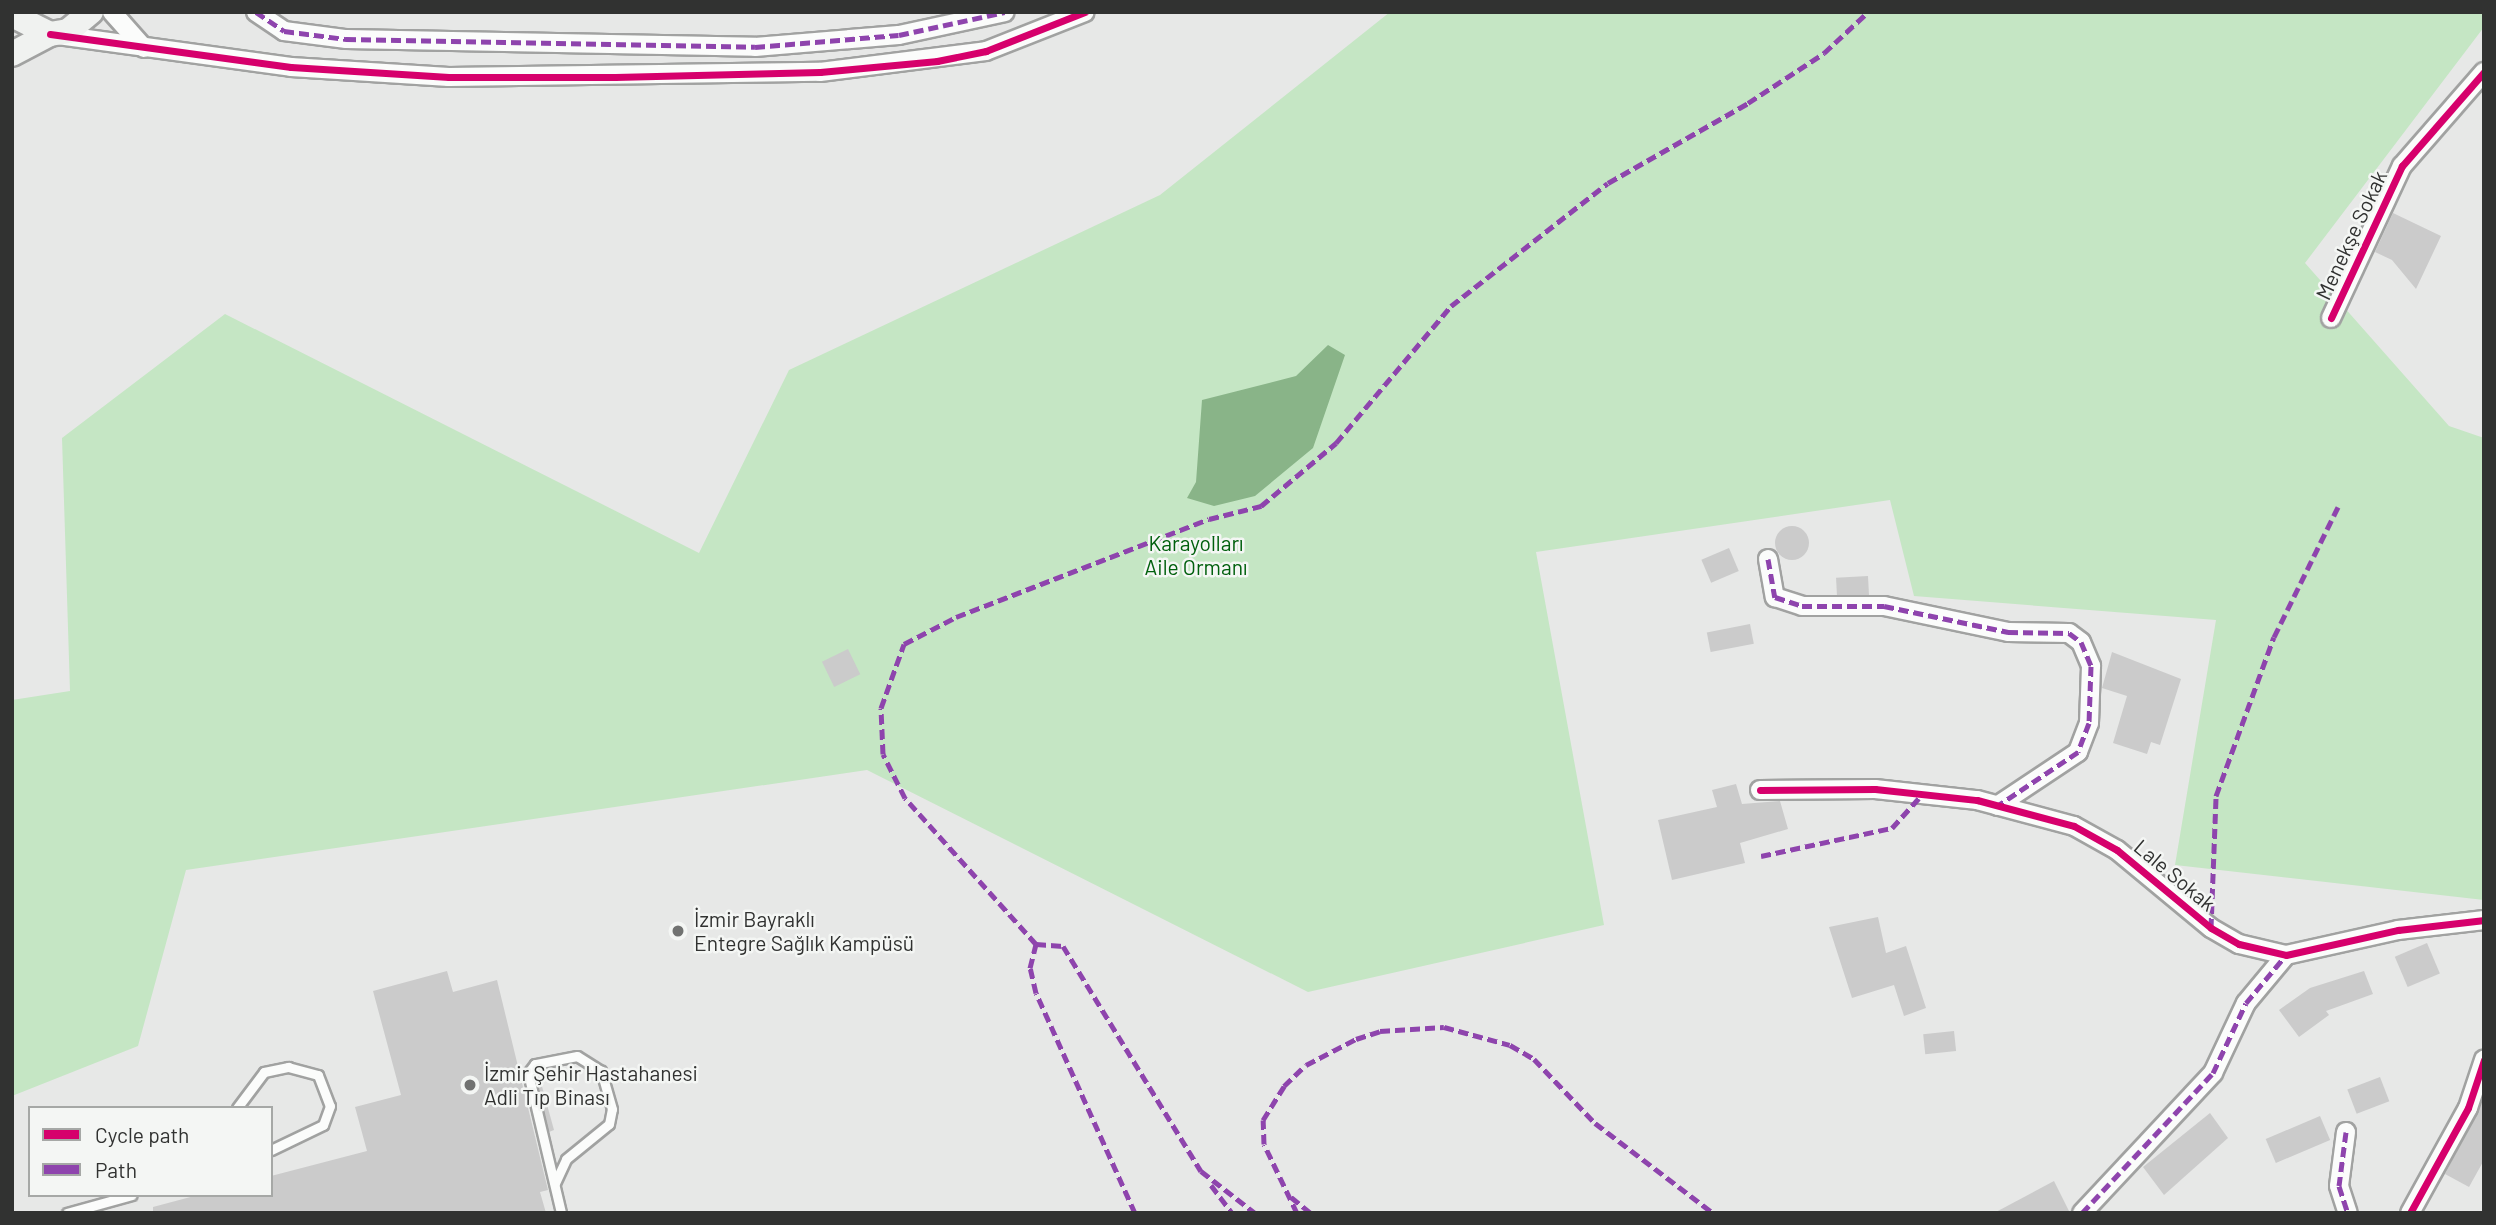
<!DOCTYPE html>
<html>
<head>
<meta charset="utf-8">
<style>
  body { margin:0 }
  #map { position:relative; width:2496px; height:1225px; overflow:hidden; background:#e7e8e7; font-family:Barlow,sans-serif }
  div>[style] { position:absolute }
  .green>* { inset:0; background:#c5e6c4 }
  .water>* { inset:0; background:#89b488 }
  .building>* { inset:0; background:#cbcbcb; transform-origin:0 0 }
  .round { border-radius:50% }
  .roads { filter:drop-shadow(2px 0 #a1a2a1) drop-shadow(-2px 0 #a1a2a1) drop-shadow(0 2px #a1a2a1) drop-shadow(0 -2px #a1a2a1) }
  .lane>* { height:9px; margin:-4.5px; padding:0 4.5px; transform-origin:4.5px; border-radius:4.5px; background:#fbfcfb }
  .street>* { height:18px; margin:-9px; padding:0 9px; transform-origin:9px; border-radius:9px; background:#fbfcfb }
  .secondary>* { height:24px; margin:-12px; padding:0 12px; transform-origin:12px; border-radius:12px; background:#f0f2f0 }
  .quiet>* { height:5px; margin-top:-2.5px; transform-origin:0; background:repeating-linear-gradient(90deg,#8e44ad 0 10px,transparent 0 15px) }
  .cycleway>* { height:7px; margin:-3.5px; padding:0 3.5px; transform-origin:3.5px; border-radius:3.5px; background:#d6006c }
  .dots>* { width:19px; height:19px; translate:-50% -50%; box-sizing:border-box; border:4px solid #f4f6f4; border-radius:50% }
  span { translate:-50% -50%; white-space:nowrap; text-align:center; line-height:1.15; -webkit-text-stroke:5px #f4f6f4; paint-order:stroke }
  .street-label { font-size:21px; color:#313231 }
  .park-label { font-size:21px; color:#00600d }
  .poi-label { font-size:21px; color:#313231 }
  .left { translate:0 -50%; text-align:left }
  .frame { position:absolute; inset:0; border:14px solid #313231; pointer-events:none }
  .legend { position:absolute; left:28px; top:1106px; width:245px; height:91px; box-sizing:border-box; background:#f4f6f4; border:2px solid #a6a8a6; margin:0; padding:9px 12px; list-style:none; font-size:21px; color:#313231 }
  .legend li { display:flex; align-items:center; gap:14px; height:35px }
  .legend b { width:35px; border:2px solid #a6a8a6 }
</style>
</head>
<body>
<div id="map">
  <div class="green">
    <div style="clip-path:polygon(1390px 12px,2484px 12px,2484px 27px,2305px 263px,2449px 426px,2484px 438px,2484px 900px,2175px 865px,2216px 620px,1914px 596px,1890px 500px,1536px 552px,1604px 925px,1308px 992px,867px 770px,186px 870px,138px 1046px,12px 1096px,12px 700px,70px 691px,62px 438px,225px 314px,699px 553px,789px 370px,1160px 195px)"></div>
  </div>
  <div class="water">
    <div style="clip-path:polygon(1328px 345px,1345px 355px,1313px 448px,1255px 496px,1214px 506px,1187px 498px,1196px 482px,1202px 400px,1296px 376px)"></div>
  </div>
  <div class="building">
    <div style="clip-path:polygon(2393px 213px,2441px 236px,2416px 289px,2392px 260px,2375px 252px)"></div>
    <div class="round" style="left:1775px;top:526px;width:34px;height:34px"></div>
    <div style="left:1729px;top:548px;width:25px;height:30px;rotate:67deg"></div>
    <div style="left:1868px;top:576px;width:19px;height:32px;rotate:87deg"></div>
    <div style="left:1750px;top:624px;width:20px;height:44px;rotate:79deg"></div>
    <div style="left:848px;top:649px;width:28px;height:29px;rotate:64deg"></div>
    <div style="clip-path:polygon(2112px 652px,2181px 679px,2160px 745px,2151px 742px,2147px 754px,2113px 743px,2127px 696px,2102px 688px)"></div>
    <div style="clip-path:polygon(1736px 784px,1742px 804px,1780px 801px,1788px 829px,1740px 843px,1745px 863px,1672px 880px,1658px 820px,1717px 807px,1712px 790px)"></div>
    <div style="clip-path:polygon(1878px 917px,1886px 953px,1906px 946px,1926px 1008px,1904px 1016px,1894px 985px,1852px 998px,1829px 927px)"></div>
    <div style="left:2427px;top:943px;width:33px;height:35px;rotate:67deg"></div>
    <div style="clip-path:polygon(447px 971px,453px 992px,497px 980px,548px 1190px,540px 1192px,546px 1213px,153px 1213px,153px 1207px,198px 1195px,271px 1195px,271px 1176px,367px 1151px,355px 1107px,401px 1095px,373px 991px)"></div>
    <div style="clip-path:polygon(2364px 971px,2373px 994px,2326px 1011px,2329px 1015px,2299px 1037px,2279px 1010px,2310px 988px)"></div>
    <div style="left:1954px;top:1031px;width:20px;height:31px;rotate:84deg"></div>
    <div style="clip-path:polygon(538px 1072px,554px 1130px,549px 1132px,536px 1075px)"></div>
    <div style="left:2380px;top:1077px;width:26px;height:35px;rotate:69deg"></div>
    <div style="clip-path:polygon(2484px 1097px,2484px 1160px,2469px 1187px,2445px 1174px)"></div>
    <div style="clip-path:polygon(2210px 1113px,2228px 1138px,2164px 1195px,2143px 1167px)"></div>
    <div style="left:2320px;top:1116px;width:26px;height:59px;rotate:67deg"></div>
    <div style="clip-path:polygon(2054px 1181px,2070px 1213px,1994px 1213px)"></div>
  </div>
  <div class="roads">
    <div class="lane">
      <div style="left:237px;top:1108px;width:45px;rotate:-53.1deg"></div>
      <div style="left:264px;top:1072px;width:25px;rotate:-12deg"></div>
      <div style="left:288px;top:1067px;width:31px;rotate:15deg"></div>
      <div style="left:318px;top:1075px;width:33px;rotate:69deg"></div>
      <div style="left:330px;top:1106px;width:20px;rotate:110deg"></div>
      <div style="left:323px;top:1125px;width:58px;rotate:154.3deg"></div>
      <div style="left:555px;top:1183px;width:26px;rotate:-65deg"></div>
      <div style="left:566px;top:1159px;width:55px;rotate:-39.1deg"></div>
      <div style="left:609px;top:1124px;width:15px;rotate:-79deg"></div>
      <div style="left:612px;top:1109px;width:40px;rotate:-106deg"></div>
      <div style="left:601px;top:1071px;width:28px;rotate:-148deg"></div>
      <div style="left:577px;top:1056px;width:43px;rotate:169.2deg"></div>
      <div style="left:535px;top:1064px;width:11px;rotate:128deg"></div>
      <div style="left:528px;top:1073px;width:144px;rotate:76.7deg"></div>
      <div style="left:67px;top:1213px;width:67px;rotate:-15.5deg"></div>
    </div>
    <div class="street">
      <div style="left:112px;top:12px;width:48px;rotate:48.4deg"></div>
      <div style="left:256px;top:12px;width:34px;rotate:34deg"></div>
      <div style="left:284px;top:31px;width:63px;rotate:7.4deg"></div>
      <div style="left:346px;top:39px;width:409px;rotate:1.1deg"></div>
      <div style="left:755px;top:47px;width:144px;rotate:-4.8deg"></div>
      <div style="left:899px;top:35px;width:108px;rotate:-12.2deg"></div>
      <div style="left:58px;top:35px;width:235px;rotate:7.8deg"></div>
      <div style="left:291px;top:67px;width:158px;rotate:3.6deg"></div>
      <div style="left:449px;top:77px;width:371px;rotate:-0.8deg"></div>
      <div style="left:820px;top:72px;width:167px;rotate:-7.2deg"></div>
      <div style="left:986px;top:51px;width:106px;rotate:-21.5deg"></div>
      <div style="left:2331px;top:318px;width:168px;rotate:-65deg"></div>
      <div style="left:2402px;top:166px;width:125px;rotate:-48.9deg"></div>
      <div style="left:1768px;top:559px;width:39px;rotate:80deg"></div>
      <div style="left:1775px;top:597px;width:28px;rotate:18deg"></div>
      <div style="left:1802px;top:606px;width:82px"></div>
      <div style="left:1884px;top:606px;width:127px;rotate:11.8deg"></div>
      <div style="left:2008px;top:632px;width:61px;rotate:0.9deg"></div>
      <div style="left:2069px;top:633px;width:15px;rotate:37deg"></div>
      <div style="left:2081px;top:642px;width:26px;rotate:67deg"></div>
      <div style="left:2091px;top:666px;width:57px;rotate:92deg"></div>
      <div style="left:2089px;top:723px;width:31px;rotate:111deg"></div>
      <div style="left:2078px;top:752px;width:97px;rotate:146.3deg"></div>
      <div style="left:1760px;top:790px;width:115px;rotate:-0.5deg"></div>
      <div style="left:1875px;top:789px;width:103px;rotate:6.2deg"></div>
      <div style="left:1977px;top:800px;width:100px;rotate:15deg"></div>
      <div style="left:2074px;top:826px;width:49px;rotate:29.2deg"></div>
      <div style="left:2117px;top:850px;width:122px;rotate:39.7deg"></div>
      <div style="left:2211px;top:928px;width:32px;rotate:30deg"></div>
      <div style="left:2239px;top:944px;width:48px;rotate:13.2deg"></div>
      <div style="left:2286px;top:955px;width:115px;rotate:-12.6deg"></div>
      <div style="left:2398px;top:930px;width:87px;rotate:-6.6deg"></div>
      <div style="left:2346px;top:1132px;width:54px;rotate:97.4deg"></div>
      <div style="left:2339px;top:1186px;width:28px;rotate:72deg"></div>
      <div style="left:2082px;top:1213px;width:192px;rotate:-46.9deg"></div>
      <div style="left:2213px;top:1073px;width:77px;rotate:-64.8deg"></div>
      <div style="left:2246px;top:1003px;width:62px;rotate:-50.2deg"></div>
      <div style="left:2410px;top:1213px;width:120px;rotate:-61.1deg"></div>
      <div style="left:2468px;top:1108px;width:51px;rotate:-71.6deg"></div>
    </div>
    <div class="secondary">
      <div style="left:12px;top:15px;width:42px;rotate:26.6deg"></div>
      <div style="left:50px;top:34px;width:18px;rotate:-9deg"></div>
      <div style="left:68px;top:31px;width:30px;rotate:-40deg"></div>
      <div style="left:12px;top:54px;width:43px;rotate:-27.8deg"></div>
    </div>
  </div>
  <div class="quiet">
    <div style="left:256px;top:12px;width:34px;rotate:34deg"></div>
    <div style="left:284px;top:31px;width:63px;rotate:7.4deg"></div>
    <div style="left:346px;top:39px;width:409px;rotate:1.1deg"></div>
    <div style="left:755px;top:47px;width:144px;rotate:-4.8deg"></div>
    <div style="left:899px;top:35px;width:108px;rotate:-12.2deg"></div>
    <div style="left:1768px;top:559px;width:39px;rotate:80deg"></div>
    <div style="left:1775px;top:597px;width:28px;rotate:18deg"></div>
    <div style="left:1802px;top:606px;width:82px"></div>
    <div style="left:1884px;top:606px;width:127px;rotate:11.8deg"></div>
    <div style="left:2008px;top:632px;width:61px;rotate:0.9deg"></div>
    <div style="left:2069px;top:633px;width:15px;rotate:37deg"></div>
    <div style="left:2081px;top:642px;width:26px;rotate:67deg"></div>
    <div style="left:2091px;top:666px;width:57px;rotate:92deg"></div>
    <div style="left:2089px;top:723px;width:31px;rotate:111deg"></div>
    <div style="left:2078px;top:752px;width:97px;rotate:146.3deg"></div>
    <div style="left:1761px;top:856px;width:134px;rotate:-12.1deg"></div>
    <div style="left:1892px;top:828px;width:40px;rotate:-48deg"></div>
    <div style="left:2211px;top:928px;width:132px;rotate:-87.8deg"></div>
    <div style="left:2216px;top:796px;width:169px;rotate:-70deg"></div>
    <div style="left:2274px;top:637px;width:147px;rotate:-63.8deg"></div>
    <div style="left:1036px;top:944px;width:196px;rotate:-131.9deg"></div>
    <div style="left:905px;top:798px;width:49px;rotate:-116.6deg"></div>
    <div style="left:883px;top:754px;width:46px;rotate:-92.5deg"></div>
    <div style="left:881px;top:708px;width:68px;rotate:-70.2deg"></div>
    <div style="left:904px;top:644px;width:59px;rotate:-27.4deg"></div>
    <div style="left:956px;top:617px;width:271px;rotate:-21.2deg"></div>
    <div style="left:1209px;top:519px;width:54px;rotate:-14deg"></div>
    <div style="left:1261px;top:506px;width:98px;rotate:-40deg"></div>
    <div style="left:1336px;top:443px;width:179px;rotate:-50deg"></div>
    <div style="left:1451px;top:306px;width:199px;rotate:-38.1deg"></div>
    <div style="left:1608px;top:183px;width:161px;rotate:-29.7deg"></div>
    <div style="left:1748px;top:103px;width:91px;rotate:-33.3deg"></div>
    <div style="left:1824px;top:53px;width:60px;rotate:-43deg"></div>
    <div style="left:2346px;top:1132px;width:54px;rotate:97.4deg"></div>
    <div style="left:2339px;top:1186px;width:28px;rotate:72deg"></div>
    <div style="left:1211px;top:1185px;width:35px;rotate:53deg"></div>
    <div style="left:1291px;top:1197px;width:26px;rotate:39deg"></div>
    <div style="left:1135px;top:1213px;width:241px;rotate:-114.2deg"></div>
    <div style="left:1036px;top:993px;width:26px;rotate:-103deg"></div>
    <div style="left:1030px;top:968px;width:25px;rotate:-76deg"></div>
    <div style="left:1036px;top:944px;width:27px;rotate:4deg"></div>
    <div style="left:1063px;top:946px;width:264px;rotate:58.5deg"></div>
    <div style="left:1201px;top:1171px;width:68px;rotate:37.9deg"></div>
    <div style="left:1297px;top:1213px;width:76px;rotate:-115.6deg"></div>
    <div style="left:1264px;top:1144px;width:24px;rotate:-92deg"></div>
    <div style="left:1263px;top:1120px;width:40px;rotate:-58deg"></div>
    <div style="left:1284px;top:1086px;width:30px;rotate:-44deg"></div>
    <div style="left:1306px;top:1065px;width:56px;rotate:-27.5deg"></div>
    <div style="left:1356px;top:1039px;width:25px;rotate:-18deg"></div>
    <div style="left:1380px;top:1031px;width:64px;rotate:-3.6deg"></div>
    <div style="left:1444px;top:1027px;width:68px;rotate:15.3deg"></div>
    <div style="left:1510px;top:1045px;width:28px;rotate:30deg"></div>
    <div style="left:1534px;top:1059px;width:88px;rotate:46.4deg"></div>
    <div style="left:1595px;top:1123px;width:148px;rotate:37.3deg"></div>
    <div style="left:2082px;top:1213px;width:192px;rotate:-46.9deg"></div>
    <div style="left:2213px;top:1073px;width:77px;rotate:-64.8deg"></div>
    <div style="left:2246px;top:1003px;width:62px;rotate:-50.2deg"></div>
  </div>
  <div class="cycleway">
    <div style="left:50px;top:34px;width:243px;rotate:7.8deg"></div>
    <div style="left:291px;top:67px;width:158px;rotate:3.6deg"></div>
    <div style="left:449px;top:77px;width:166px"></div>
    <div style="left:615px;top:77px;width:205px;rotate:-1.4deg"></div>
    <div style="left:820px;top:72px;width:118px;rotate:-5.4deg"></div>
    <div style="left:937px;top:61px;width:50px;rotate:-11.5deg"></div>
    <div style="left:986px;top:51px;width:106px;rotate:-21.5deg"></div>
    <div style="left:2331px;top:318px;width:168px;rotate:-65deg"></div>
    <div style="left:2402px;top:166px;width:125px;rotate:-48.9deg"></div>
    <div style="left:1760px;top:790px;width:115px;rotate:-0.5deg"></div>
    <div style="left:1875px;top:789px;width:103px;rotate:6.2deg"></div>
    <div style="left:1977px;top:800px;width:100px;rotate:15deg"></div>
    <div style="left:2074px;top:826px;width:49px;rotate:29.2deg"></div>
    <div style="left:2117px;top:850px;width:122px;rotate:39.7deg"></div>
    <div style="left:2211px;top:928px;width:32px;rotate:30deg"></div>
    <div style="left:2239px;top:944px;width:48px;rotate:13.2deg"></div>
    <div style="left:2286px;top:955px;width:115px;rotate:-12.6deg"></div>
    <div style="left:2398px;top:930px;width:87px;rotate:-6.6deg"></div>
    <div style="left:2410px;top:1213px;width:120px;rotate:-61.1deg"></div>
    <div style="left:2468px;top:1108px;width:51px;rotate:-71.6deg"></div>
  </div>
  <div class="dots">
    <div style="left:678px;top:931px;background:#717271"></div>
    <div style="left:470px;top:1085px;background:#717271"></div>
  </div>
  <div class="street-label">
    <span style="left:2351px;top:235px;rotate:-65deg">Menekşe Sokak</span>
    <span style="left:2175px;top:875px;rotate:40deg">Lale Sokak</span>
  </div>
  <div class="park-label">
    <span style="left:1196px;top:555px">Karayolları<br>Aile Ormanı</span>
  </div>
  <div class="poi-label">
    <span class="left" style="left:694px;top:931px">İzmir Bayraklı<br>Entegre Sağlık Kampüsü</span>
    <span class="left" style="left:484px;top:1085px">İzmir Şehir Hastahanesi<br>Adli Tıp Binası</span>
  </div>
  <div class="frame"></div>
  <ul class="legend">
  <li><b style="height:9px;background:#d6006c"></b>Cycle path</li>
  <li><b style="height:9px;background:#8e44ad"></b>Path</li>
  </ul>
</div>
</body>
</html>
